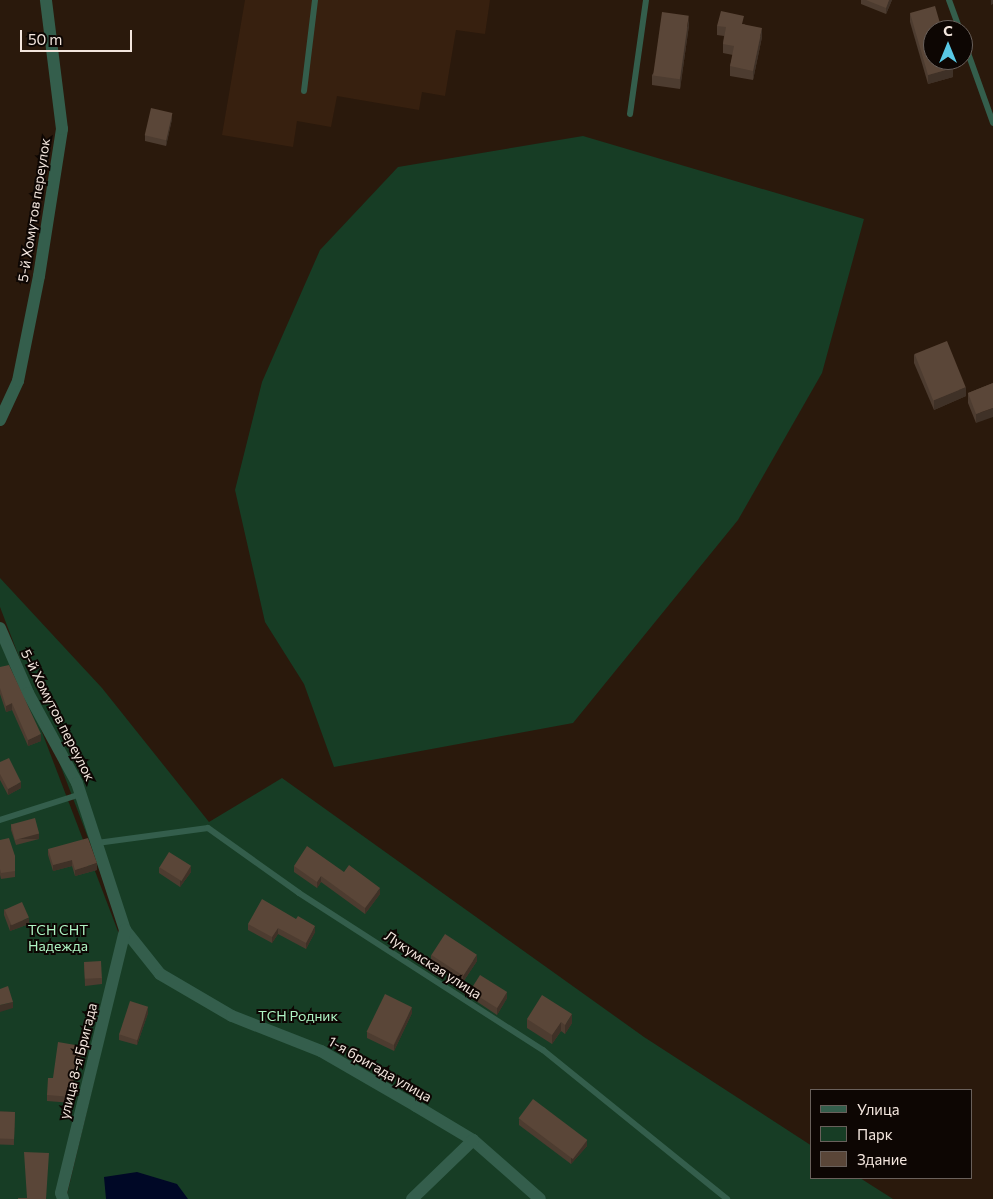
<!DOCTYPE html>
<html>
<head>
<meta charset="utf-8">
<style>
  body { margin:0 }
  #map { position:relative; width:993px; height:1199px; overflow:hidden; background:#2a190c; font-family:Commissioner,sans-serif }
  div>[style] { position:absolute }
  .built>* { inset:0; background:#37200f }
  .green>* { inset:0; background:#173d25 }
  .water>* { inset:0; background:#000826 }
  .service>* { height:6px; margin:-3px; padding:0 3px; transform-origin:3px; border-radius:3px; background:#345e4c }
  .minor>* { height:12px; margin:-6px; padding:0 6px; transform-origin:6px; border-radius:6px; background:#345e4c }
  .wall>* { inset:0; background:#4d3c30; transform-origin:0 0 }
  .shaded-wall>* { inset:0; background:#3f3127; transform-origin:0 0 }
  .building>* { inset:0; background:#5a4638; transform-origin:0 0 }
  span { translate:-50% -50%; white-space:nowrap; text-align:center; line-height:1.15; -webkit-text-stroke:4px #0d0603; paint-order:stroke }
  .street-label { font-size:14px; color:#f3e6de }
  .park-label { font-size:14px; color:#aef3c3 }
  .legend { position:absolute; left:810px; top:1089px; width:162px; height:90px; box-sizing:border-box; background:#0d0603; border:1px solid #69605b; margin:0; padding:6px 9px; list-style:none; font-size:15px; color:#f3e6de }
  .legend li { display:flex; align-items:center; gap:10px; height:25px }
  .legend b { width:25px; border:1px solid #69605b }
  .north { position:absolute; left:923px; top:20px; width:50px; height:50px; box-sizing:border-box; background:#0d0603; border:1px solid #69605b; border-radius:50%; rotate:0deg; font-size:14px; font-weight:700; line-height:20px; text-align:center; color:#f3e6de }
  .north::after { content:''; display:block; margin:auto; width:18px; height:22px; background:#59c8e5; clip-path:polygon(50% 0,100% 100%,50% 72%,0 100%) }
  .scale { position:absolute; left:20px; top:30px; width:112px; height:22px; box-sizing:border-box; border:2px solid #f3e6de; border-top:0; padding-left:6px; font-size:15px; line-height:18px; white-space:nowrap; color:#f3e6de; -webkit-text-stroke:4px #0d0603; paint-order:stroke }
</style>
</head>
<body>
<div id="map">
  <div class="built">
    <div style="clip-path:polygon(245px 0,490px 0,485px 34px,456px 30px,445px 96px,422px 92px,419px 110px,337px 96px,331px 127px,297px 121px,293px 147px,222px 135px)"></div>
  </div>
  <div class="green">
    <div style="clip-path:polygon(583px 136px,864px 219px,822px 373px,738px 520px,573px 723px,334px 767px,304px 684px,265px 622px,235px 490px,262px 382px,320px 250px,398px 167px)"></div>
    <div style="clip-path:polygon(0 578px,102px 688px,209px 822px,282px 778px,644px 1037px,812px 1146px,812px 1178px,860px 1178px,893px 1199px,66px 1199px,126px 946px,90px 843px,0 607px)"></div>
    <div style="clip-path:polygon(0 622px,119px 934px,58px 1199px,0 1199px)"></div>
  </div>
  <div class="water">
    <div style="clip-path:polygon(137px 1172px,177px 1184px,188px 1199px,106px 1199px,104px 1177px)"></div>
  </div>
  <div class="service">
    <div style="left:949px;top:0;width:32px;rotate:70deg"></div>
    <div style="left:963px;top:39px;width:89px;rotate:70.3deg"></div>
    <div style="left:304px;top:91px;width:92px;rotate:-83.1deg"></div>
    <div style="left:630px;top:114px;width:115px;rotate:-82deg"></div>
    <div style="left:0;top:820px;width:85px;rotate:-17.8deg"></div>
    <div style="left:97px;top:843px;width:112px;rotate:-7.7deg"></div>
    <div style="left:208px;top:828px;width:112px;rotate:35.5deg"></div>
    <div style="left:299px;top:893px;width:290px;rotate:32.8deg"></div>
    <div style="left:543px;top:1050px;width:237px;rotate:39deg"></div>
  </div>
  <div class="minor">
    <div style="left:0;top:420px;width:43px;rotate:-65.2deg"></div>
    <div style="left:18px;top:381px;width:107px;rotate:-78.7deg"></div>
    <div style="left:39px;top:276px;width:149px;rotate:-81.1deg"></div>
    <div style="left:62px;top:129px;width:130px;rotate:-97.1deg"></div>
    <div style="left:0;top:628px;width:71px;rotate:66.7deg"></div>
    <div style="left:28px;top:693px;width:102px;rotate:61.4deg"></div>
    <div style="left:77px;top:783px;width:155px;rotate:71.9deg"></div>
    <div style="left:125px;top:930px;width:56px;rotate:51.5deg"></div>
    <div style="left:160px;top:974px;width:83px;rotate:30.3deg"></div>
    <div style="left:232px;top:1016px;width:96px;rotate:21.5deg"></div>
    <div style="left:321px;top:1051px;width:110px;rotate:30.1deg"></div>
    <div style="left:416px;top:1106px;width:66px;rotate:30.8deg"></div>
    <div style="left:473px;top:1140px;width:89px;rotate:41.4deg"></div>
    <div style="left:63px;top:1199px;width:6px;rotate:-108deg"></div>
    <div style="left:61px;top:1193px;width:271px;rotate:-76.3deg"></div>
    <div style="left:412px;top:1199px;width:85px;rotate:-44deg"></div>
  </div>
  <div class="wall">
    <div style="clip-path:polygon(861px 0,892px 0,886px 14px,861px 4px)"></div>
    <div style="clip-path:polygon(910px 13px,953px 77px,928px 84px,910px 22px)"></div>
    <div style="clip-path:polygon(744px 24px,762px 37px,753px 80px,730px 76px,730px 66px,733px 55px,723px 53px,723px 44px,724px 36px,717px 35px,717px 26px)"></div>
    <div style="clip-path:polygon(689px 25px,680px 89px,652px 85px,652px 75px)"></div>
    <div style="clip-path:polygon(172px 119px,166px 146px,145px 141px,145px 135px)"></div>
    <div style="clip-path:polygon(914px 354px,966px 396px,934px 410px,914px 363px)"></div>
    <div style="clip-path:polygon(993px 383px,976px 423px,968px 403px,968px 393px)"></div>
    <div style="clip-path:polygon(0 667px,41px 741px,28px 746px,12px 710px,6px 712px,0 694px)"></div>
    <div style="clip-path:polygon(0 762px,21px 788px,8px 795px,0 780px)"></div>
    <div style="clip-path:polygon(11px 824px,39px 839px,16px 845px,11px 830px)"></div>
    <div style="clip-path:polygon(0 840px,15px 856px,15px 877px,1px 879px,0 875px)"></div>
    <div style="clip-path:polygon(48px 849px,97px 870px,75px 876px,72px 866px,53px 871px,48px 855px)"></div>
    <div style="clip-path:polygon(294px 866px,344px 872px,380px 894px,365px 914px,321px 882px,317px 888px,294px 872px)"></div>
    <div style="clip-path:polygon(159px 867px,191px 872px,180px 887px,159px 873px)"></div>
    <div style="clip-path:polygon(4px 909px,29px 924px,10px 931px,4px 915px)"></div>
    <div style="clip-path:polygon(296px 919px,315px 932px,306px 949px,278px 934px,272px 943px,248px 930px,248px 924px)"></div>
    <div style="clip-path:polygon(431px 955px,477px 961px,463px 982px,431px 961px)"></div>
    <div style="clip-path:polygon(84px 962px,102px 978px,102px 984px,85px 986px)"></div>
    <div style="clip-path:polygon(470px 991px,507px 998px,497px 1015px,470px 997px)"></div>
    <div style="clip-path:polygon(148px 1013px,137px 1045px,119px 1040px,119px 1034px)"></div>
    <div style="clip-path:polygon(412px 1013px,394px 1051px,367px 1038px,367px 1032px)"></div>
    <div style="clip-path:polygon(527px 1019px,572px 1023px,565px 1034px,561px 1031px,552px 1044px,527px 1028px)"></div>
    <div style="clip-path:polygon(81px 1052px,78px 1075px,74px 1074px,72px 1103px,47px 1101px,47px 1095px,53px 1078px)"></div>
    <div style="left:15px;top:1112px;width:33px;height:15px;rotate:92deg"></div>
    <div style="clip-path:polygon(519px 1119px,587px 1146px,571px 1164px,519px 1125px)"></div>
  </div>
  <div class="shaded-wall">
    <div style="clip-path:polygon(889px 0,892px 0,886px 14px,886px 8px)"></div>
    <div style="clip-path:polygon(991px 0,993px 0,993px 4px,991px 5px)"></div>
    <div style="clip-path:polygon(689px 16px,689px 25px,680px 89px,680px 79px)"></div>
    <div style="clip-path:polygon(762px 28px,762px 37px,753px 80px,753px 71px)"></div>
    <div style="clip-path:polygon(953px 68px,953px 77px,928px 84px,928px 75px)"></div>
    <div style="clip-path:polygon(172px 113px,172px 119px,166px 146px,166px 140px)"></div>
    <div style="clip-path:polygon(966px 387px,966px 396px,934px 410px,934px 400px)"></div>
    <div style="clip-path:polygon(993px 408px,993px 417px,976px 423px,976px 414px)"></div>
    <div style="clip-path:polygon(12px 703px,12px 710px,6px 712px,6px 706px)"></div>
    <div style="clip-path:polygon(41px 734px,41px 741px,28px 746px,28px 740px)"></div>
    <div style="clip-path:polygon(21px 782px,21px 788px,8px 795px,8px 789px)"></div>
    <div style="left:39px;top:833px;width:6px;height:24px;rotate:90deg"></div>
    <div style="clip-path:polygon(72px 860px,72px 866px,53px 871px,53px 865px)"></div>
    <div style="clip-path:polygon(97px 863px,97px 870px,75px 876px,75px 870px)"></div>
    <div style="clip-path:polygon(191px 866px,191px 872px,180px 887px,180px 881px)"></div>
    <div style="clip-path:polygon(321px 876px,321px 882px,317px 888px,317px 882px)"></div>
    <div style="clip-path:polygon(380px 888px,380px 894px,365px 914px,365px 908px)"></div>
    <div style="clip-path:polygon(29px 918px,29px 924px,10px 931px,10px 925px)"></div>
    <div style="clip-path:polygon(315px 926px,315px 932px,306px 949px,306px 943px)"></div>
    <div style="clip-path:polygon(278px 928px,278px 934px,272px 943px,272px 937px)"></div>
    <div style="clip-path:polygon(477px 955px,477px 961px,463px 982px,463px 976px)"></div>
    <div style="clip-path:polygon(507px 992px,507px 998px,497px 1015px,497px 1008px)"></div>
    <div style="clip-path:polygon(13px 1002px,13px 1008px,0 1012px,0 1005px)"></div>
    <div style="clip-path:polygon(148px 1007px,148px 1013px,137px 1045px,137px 1039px)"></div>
    <div style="clip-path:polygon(412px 1007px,412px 1013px,394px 1051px,394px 1045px)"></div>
    <div style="clip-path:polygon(572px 1014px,572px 1023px,565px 1034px,565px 1025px)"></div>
    <div style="clip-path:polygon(561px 1022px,561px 1031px,552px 1044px,552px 1035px)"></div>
    <div style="clip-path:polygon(81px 1046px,81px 1052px,78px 1075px,78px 1069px)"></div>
    <div style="clip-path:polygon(587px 1140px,587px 1146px,571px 1164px,571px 1158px)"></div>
  </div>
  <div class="building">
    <div style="clip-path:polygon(866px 0,889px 0,886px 8px)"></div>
    <div style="clip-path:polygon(935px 6px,942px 30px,933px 30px,933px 60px,950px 60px,953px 68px,928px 75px,910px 13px)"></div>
    <div style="clip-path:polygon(721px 11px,744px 16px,742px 24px,762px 28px,753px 71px,730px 66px,734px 46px,723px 44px,726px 27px,717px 26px)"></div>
    <div style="left:662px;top:12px;width:27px;height:64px;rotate:8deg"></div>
    <div style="left:151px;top:108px;width:22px;height:28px;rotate:13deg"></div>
    <div style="left:947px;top:341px;width:50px;height:35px;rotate:68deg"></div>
    <div style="clip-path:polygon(993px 383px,993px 408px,976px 414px,968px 393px)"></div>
    <div style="clip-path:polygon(9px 665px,41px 734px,28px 740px,12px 703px,6px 706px,0 688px,0 667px)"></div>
    <div style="clip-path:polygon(9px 758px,21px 782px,8px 789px,0 774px,0 762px)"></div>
    <div style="left:35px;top:818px;width:16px;height:25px;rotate:75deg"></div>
    <div style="clip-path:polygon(9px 838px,15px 856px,15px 871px,1px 873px,0 869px,0 840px)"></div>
    <div style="clip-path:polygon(88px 838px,97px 863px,75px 870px,72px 860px,53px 865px,48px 849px)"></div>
    <div style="clip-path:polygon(307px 846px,344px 872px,349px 865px,380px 888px,365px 908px,321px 876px,317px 882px,294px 866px)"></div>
    <div style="left:169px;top:852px;width:26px;height:18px;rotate:32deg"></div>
    <div style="clip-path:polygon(262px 899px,296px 919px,298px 916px,315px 926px,306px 943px,278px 928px,272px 937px,248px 924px)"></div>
    <div style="left:22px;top:902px;width:17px;height:19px;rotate:66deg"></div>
    <div style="left:445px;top:934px;width:38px;height:25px;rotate:33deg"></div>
    <div style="left:101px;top:961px;width:17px;height:17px;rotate:87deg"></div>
    <div style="left:480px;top:975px;width:32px;height:19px;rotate:32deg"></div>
    <div style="clip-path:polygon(8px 986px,13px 1002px,0 1005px,0 989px)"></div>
    <div style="left:385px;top:994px;width:30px;height:42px;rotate:26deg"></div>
    <div style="clip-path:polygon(542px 995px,572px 1014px,565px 1025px,561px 1022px,552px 1035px,527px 1019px)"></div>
    <div style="left:130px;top:1001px;width:19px;height:35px;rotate:18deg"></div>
    <div style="clip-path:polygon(58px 1042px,81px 1046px,78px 1069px,74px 1068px,72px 1097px,47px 1095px,48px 1078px,53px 1078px)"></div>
    <div style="left:533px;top:1099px;width:68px;height:24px;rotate:37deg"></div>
    <div style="left:15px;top:1112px;width:27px;height:15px;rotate:92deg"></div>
    <div style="clip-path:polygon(24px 1152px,49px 1153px,46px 1199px,18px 1199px,18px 1198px,27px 1198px)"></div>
  </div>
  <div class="street-label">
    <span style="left:34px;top:210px;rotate:-81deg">5-й Хомутов переулок</span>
    <span style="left:58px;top:715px;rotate:63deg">5-й Хомутов переулок</span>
    <span style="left:433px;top:965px;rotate:33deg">Лукумская улица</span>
    <span style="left:78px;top:1061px;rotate:-76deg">улица 8-я Бригада</span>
    <span style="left:380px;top:1069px;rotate:30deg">1-я бригада улица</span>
  </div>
  <div class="park-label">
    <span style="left:58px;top:938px">ТСН СНТ<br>Надежда</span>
    <span style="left:298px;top:1016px">ТСН Родник</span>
  </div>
  <ul class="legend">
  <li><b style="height:6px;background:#345e4c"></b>Улица</li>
  <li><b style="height:14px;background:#173d25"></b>Парк</li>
  <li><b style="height:14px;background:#5a4638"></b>Здание</li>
  </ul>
  <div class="north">С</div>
  <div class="scale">50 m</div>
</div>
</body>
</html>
